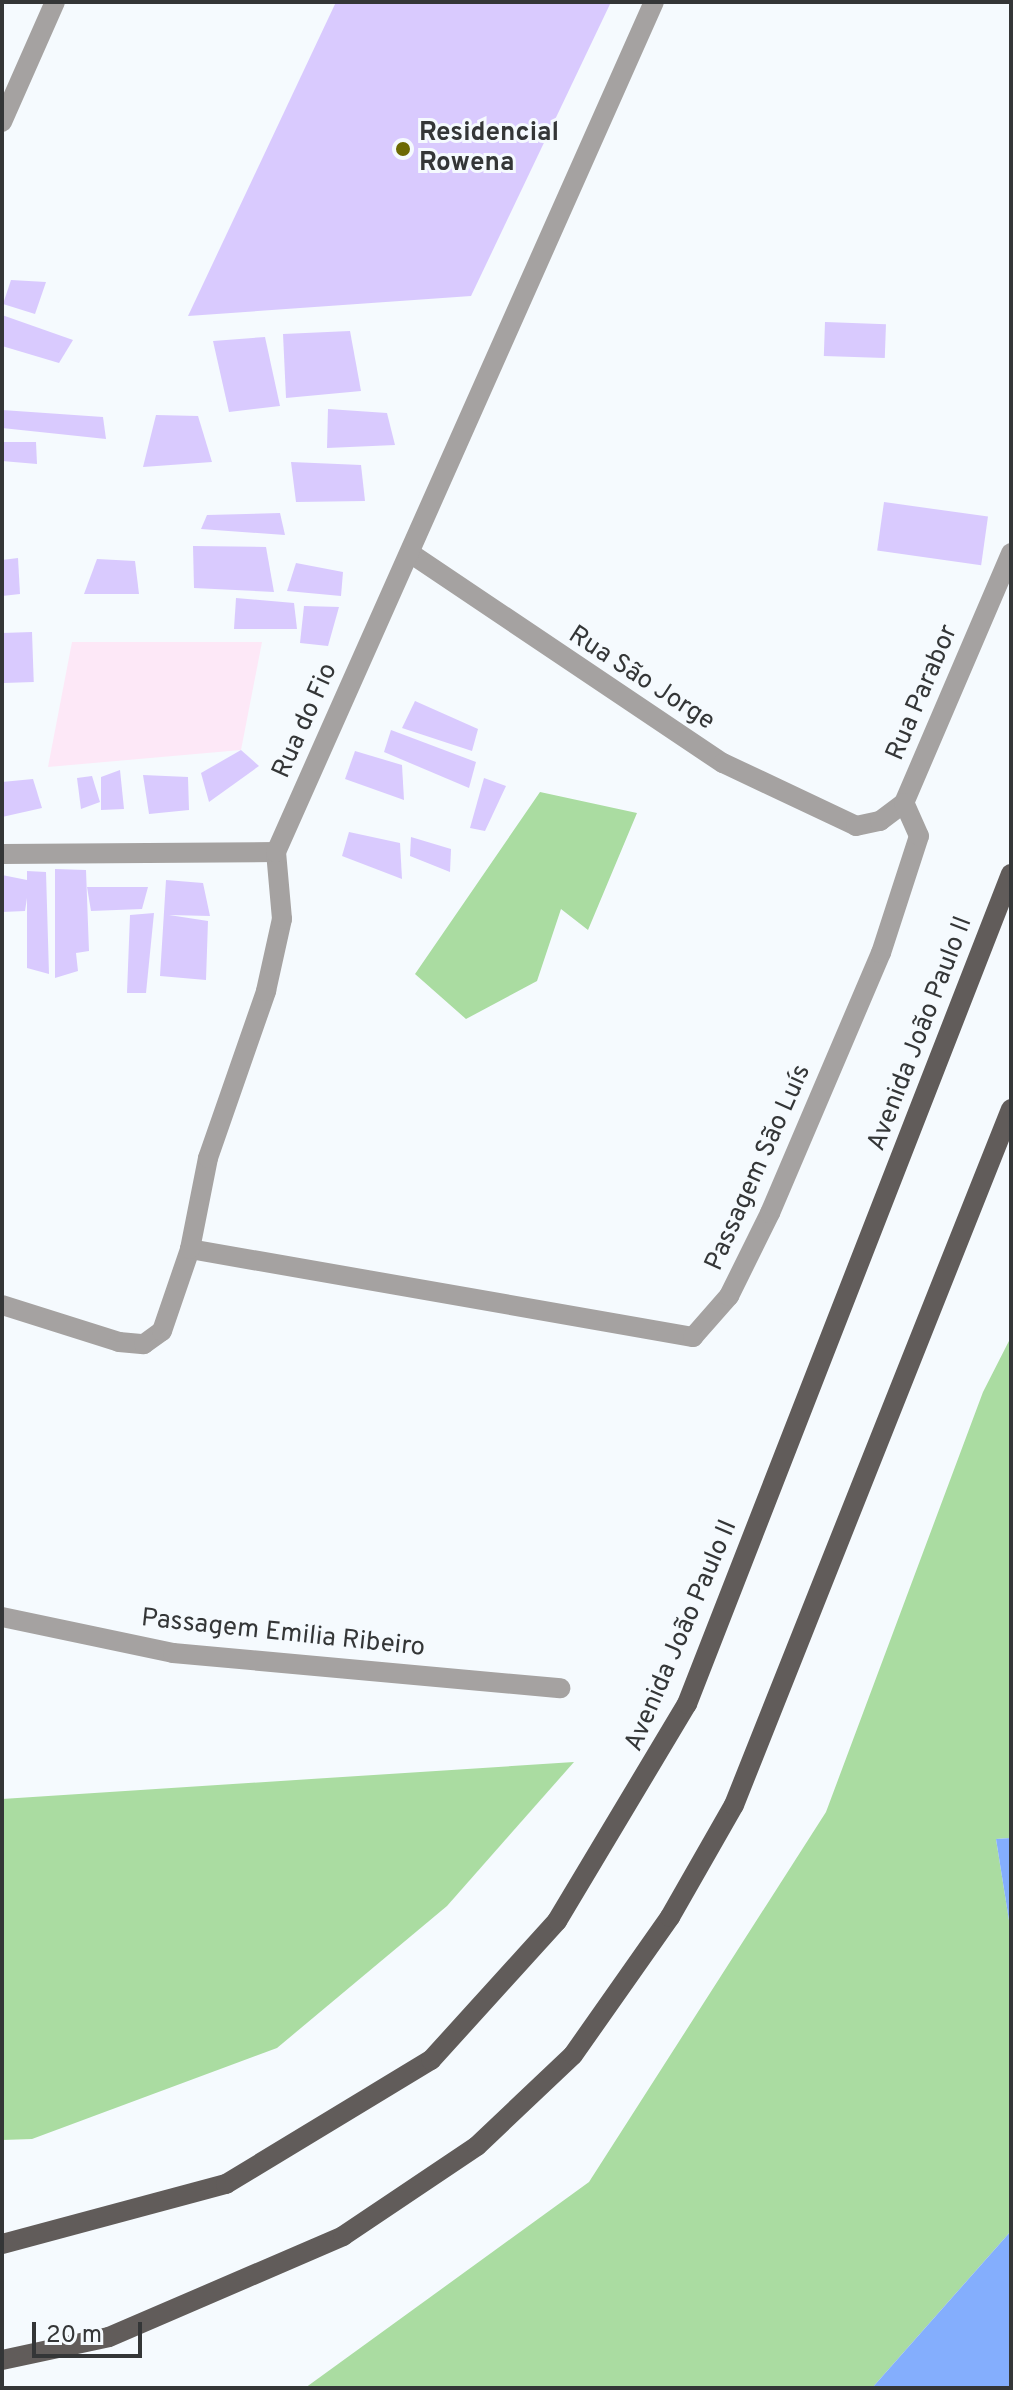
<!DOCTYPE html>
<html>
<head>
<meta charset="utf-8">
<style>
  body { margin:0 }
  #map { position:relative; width:1013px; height:2390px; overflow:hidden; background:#f5fafe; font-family:Overpass,sans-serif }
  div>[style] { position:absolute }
  .industrial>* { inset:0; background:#fde8f7 }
  .green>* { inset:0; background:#aadca1 }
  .water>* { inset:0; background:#84aefd }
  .building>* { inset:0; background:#d9cafe; transform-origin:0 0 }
  .minor>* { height:20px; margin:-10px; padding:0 10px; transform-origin:10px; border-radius:10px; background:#a5a2a1 }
  .major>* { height:20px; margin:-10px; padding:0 10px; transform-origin:10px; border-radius:10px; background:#615c5a }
  .dots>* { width:22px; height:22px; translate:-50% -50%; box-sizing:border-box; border:4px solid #f5fafe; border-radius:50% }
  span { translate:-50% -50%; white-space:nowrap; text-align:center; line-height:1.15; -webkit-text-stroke:6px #f5fafe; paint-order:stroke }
  .poi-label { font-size:26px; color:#343637; font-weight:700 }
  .left { translate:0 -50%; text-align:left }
  .street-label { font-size:26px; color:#343637 }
  .frame { position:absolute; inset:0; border:4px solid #343637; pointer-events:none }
  .scale { position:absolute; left:32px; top:2322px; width:110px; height:36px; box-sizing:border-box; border:4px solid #343637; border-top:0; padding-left:10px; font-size:24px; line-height:28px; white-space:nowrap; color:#343637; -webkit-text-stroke:6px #f5fafe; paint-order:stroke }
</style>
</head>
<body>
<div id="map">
  <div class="industrial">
    <div style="clip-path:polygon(72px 642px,262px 642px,241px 750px,48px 767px)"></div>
  </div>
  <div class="green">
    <div style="clip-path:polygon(540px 792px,637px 813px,588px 930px,561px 909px,537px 981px,466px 1019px,415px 974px)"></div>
    <div style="clip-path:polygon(1011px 1337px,1011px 1838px,996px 1839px,1011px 1933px,1011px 2231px,872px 2388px,305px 2388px,589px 2182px,826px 1812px,983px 1392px)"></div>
    <div style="clip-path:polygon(574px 1762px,447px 1906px,277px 2048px,32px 2139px,2px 2140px,2px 1799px)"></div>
  </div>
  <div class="water">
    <div style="clip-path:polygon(1011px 1838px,1011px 1933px,996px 1839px)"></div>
    <div style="clip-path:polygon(1011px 2231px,1011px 2388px,872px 2388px)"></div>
  </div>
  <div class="building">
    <div style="clip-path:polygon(336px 2px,611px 2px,471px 296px,188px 316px)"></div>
    <div style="clip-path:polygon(11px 280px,46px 282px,35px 314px,3px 304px)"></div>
    <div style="clip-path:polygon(2px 315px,73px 340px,59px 363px,2px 346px)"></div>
    <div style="left:825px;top:322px;width:61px;height:34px;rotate:2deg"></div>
    <div style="clip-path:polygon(350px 331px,361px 391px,286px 398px,283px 334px)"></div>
    <div style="clip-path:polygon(265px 337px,280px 406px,229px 412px,213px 341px)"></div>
    <div style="clip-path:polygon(328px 409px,387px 413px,395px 445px,327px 448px)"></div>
    <div style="clip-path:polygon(2px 410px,103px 417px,106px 439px,2px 428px)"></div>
    <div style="clip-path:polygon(156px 415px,198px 416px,212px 462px,143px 467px)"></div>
    <div style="clip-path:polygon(2px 442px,36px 442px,37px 464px,2px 461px)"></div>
    <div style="clip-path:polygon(291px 462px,361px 465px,365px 501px,296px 502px)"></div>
    <div style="left:884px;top:502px;width:105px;height:49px;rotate:8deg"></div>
    <div style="clip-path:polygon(280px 513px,285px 535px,201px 529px,207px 515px)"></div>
    <div style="clip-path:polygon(193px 546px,266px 547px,274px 592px,194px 588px)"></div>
    <div style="clip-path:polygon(18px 558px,20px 594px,2px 596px,2px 560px)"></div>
    <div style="clip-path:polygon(97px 559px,135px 561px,139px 594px,84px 594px)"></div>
    <div style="clip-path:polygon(296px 563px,343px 572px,341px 596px,287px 591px)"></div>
    <div style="clip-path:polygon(236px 598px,294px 603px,297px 629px,234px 629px)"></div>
    <div style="clip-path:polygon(304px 606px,339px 607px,328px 646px,300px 643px)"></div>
    <div style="left:32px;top:632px;width:50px;height:30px;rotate:88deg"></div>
    <div style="clip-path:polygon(415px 701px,478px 729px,472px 751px,402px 728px)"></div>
    <div style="clip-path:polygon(391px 730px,476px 762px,469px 788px,384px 752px)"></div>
    <div style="clip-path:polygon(241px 750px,259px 766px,209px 802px,201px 773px)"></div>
    <div style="clip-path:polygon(355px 751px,402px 765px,404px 800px,345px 779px)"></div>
    <div style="clip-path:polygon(120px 770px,124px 809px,101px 810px,101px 777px)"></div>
    <div style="clip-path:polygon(143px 775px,188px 777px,189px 810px,149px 814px)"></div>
    <div style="clip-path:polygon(92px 776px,100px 802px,81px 809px,77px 778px)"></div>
    <div style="clip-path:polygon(484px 778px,506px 786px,485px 831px,470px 828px)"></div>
    <div style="clip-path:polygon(33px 779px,42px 808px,2px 817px,2px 782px)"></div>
    <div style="clip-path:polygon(349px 832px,400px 843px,402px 879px,342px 856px)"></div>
    <div style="clip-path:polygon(411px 837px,451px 849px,450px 872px,410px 856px)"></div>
    <div style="clip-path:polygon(55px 869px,86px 870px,89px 951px,76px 953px,78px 971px,55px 978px)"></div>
    <div style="clip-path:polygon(27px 871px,46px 872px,49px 974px,27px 968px,27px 898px,25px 911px,2px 912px,2px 875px,27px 880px)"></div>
    <div style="clip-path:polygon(166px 880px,203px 883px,210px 916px,169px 915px,208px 921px,206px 980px,160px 976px)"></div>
    <div style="clip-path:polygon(87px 887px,148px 887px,142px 909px,91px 911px)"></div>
    <div style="clip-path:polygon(154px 913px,146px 993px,127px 993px,130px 915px)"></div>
  </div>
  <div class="minor">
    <div style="left:2px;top:122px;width:131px;rotate:-66.2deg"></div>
    <div style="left:410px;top:553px;width:377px;rotate:33.9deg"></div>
    <div style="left:723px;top:763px;width:147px;rotate:25.3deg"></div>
    <div style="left:856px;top:826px;width:25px;rotate:-12deg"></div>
    <div style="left:880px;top:821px;width:30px;rotate:-37deg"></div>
    <div style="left:904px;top:803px;width:272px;rotate:-66.8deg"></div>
    <div style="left:2px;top:854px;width:274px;rotate:-0.4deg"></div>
    <div style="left:190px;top:1249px;width:511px;rotate:9.92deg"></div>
    <div style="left:693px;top:1337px;width:55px;rotate:-48.7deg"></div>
    <div style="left:729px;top:1296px;width:93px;rotate:-63.7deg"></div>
    <div style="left:770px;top:1213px;width:283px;rotate:-66.9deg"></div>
    <div style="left:881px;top:953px;width:123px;rotate:-72deg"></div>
    <div style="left:919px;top:836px;width:36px;rotate:-114deg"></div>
    <div style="left:2px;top:1305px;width:123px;rotate:17.5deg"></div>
    <div style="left:119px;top:1342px;width:25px;rotate:5deg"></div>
    <div style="left:144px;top:1344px;width:22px;rotate:-36deg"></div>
    <div style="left:162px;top:1331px;width:87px;rotate:-71.1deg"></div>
    <div style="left:190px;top:1249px;width:93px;rotate:-78.8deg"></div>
    <div style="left:208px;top:1158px;width:177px;rotate:-70.8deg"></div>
    <div style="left:266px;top:991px;width:74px;rotate:-77.5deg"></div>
    <div style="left:282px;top:919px;width:67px;rotate:-95.1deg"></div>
    <div style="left:276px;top:852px;width:930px;rotate:-66.03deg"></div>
    <div style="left:2px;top:1617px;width:175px;rotate:11.9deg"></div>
    <div style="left:173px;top:1653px;width:389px;rotate:5.2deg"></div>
  </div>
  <div class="major">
    <div style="left:2px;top:2244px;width:232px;rotate:-15deg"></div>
    <div style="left:226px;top:2184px;width:240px;rotate:-31.2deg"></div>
    <div style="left:431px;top:2060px;width:188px;rotate:-47.8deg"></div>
    <div style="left:557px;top:1921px;width:253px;rotate:-59.1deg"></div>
    <div style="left:687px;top:1704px;width:891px;rotate:-68.68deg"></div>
    <div style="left:2px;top:2360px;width:109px;rotate:-12.1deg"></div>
    <div style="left:109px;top:2337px;width:255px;rotate:-23.3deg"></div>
    <div style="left:343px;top:2236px;width:161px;rotate:-33.9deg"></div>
    <div style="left:477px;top:2146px;width:132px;rotate:-43.5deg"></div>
    <div style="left:573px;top:2055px;width:169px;rotate:-54.9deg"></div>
    <div style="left:670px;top:1917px;width:129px;rotate:-60.3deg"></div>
    <div style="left:734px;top:1805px;width:749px;rotate:-68.3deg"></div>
  </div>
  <div class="dots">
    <div style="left:403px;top:149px;background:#6c6903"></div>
  </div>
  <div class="poi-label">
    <span class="left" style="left:419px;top:149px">Residencial<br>Rowena</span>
  </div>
  <div class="street-label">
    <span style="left:641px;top:679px;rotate:33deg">Rua São Jorge</span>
    <span style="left:923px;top:693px;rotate:-67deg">Rua Parabor</span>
    <span style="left:306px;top:721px;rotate:-66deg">Rua do Fio</span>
    <span style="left:921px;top:1034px;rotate:-69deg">Avenida João Paulo II</span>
    <span style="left:759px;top:1168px;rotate:-66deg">Passagem São Luís</span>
    <span style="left:283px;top:1634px;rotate:6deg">Passagem Emilia Ribeiro</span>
    <span style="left:682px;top:1636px;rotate:-67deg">Avenida João Paulo II</span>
  </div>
  <div class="frame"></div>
  <div class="scale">20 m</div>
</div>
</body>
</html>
